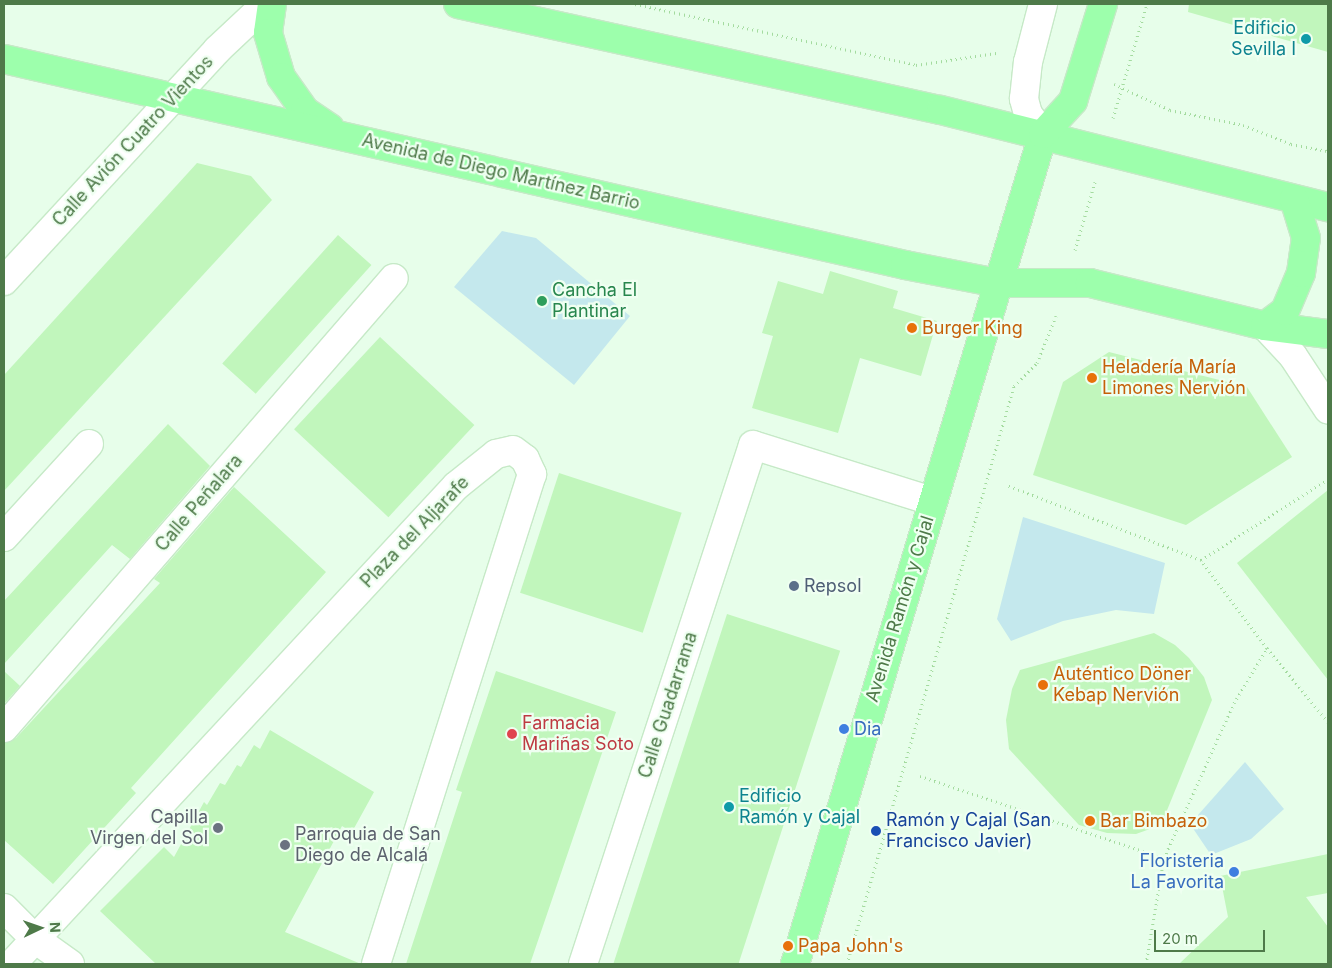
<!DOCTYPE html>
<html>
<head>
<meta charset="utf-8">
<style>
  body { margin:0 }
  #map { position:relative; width:1332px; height:968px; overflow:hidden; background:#e7feea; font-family:Inter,sans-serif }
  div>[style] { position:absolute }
  .green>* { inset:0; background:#c4e8ed }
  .building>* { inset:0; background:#c1f6bc; transform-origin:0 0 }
  .path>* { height:3px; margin-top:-1.5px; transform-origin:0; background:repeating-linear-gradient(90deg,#a4db9f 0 1px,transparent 0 5px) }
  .roads { filter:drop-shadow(1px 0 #c6e9c7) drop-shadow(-1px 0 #c6e9c7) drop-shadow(0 1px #c6e9c7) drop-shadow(0 -1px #c6e9c7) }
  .minor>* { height:28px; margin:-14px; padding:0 14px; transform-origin:14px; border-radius:14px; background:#fff }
  .major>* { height:28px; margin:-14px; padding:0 14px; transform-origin:14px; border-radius:14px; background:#9dffac }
  .dots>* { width:14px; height:14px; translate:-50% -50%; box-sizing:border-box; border:2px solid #effff1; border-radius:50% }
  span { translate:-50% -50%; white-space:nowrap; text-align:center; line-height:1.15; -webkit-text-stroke:4.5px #effff1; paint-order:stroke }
  .culture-label { font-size:18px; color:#0d838f }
  .right { translate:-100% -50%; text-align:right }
  .left { translate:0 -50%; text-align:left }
  .street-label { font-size:18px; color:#4e7a49 }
  .leisure-label { font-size:18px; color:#27864d }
  .food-label { font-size:18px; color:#c56008 }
  .service-label { font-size:18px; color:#4e5e75 }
  .health-label { font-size:18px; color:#be3a42 }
  .shop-label { font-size:18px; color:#366cbe }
  .worship-label { font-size:18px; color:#5b616d }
  .transit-label { font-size:18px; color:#164399 }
  .frame { position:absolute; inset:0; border:5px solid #4e7a49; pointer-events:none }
  .north { position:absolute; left:15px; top:903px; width:50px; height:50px; -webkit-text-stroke:4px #effff1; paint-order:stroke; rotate:87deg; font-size:14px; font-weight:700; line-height:20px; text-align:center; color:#4e7a49 }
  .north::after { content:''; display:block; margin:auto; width:18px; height:22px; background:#4e7a49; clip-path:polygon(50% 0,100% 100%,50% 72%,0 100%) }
  .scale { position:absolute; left:1154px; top:930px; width:111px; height:22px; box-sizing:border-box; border:2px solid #4e7a49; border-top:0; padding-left:6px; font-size:15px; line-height:18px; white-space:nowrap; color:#4e7a49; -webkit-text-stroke:4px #effff1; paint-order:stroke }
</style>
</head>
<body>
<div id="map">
  <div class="green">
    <div style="clip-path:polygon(502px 231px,536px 238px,630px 316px,574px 385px,454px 287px)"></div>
    <div style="clip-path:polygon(1023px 517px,1165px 563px,1154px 614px,1116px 610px,1063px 621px,1011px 641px,997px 619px)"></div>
    <div style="clip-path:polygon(1245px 762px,1284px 809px,1251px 839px,1211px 855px,1190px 824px)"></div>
  </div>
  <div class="building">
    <div style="clip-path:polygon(1189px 4px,1328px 4px,1328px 52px,1188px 12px)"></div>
    <div style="clip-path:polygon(197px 163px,251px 176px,272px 200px,4px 491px,4px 375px)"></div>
    <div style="left:338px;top:235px;width:45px;height:173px;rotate:42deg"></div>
    <div style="clip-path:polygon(830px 271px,898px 291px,893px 308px,937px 321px,921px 376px,860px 358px,838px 433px,752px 408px,773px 336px,762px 333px,778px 281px,823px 294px)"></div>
    <div style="left:380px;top:337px;width:129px;height:126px;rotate:43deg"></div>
    <div style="clip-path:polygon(1109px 352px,1247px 387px,1292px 457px,1186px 525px,1033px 475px,1063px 382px)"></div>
    <div style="clip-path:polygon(168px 424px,210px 466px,130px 559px,112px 545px,4px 664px,4px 601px)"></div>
    <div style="left:559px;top:473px;width:129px;height:126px;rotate:18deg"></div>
    <div style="clip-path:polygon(234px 487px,326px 572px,131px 788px,136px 793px,53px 884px,4px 840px,4px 743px,16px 738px,160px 583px,154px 579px)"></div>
    <div style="clip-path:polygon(1328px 490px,1328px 680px,1237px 563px)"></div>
    <div style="left:727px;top:614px;width:119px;height:367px;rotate:18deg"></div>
    <div style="clip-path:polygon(1154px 633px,1175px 645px,1189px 658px,1204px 677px,1212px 700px,1161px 825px,1136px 834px,1107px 833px,1079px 825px,1009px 749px,1006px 720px,1012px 689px,1020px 670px)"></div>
    <div style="clip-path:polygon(4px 671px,20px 686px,4px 704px)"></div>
    <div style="clip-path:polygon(496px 671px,616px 712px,530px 964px,406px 964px,462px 792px,456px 790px)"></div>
    <div style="clip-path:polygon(270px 730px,374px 792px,352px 832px,342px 826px,285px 932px,361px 964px,156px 964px,100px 911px,164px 847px,174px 857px,204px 802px,207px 805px,220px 783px,225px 785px,237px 765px,241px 767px,254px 745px,260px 749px)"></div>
    <div style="clip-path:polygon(1328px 854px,1328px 893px,1306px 897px,1328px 927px,1328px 964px,1179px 964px,1228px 917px,1220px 876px)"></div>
  </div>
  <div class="path">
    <div style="left:635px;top:4px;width:288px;rotate:12.2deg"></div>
    <div style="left:916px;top:65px;width:81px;rotate:-8.5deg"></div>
    <div style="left:1114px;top:84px;width:62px;rotate:24.9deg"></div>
    <div style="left:1170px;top:110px;width:75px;rotate:11.6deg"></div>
    <div style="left:1243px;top:125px;width:52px;rotate:21.6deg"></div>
    <div style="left:1291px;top:144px;width:38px;rotate:11deg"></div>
    <div style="left:1113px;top:118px;width:119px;rotate:-73.4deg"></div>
    <div style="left:1075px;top:250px;width:71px;rotate:-73.6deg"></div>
    <div style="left:1201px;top:560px;width:151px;rotate:-32.5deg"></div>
    <div style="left:1267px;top:648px;width:96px;rotate:50.5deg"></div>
    <div style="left:920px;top:776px;width:257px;rotate:18.6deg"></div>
    <div style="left:1164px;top:858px;width:170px;rotate:-65.7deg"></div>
    <div style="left:1234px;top:703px;width:64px;rotate:-59deg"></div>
    <div style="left:1267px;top:648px;width:110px;rotate:-126.9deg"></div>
    <div style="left:1201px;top:560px;width:208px;rotate:-158.9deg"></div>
    <div style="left:847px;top:964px;width:602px;rotate:-73.88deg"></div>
    <div style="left:1014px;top:386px;width:33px;rotate:-45deg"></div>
    <div style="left:1037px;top:363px;width:51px;rotate:-68deg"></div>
    <div style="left:1146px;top:964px;width:108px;rotate:-80.4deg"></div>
  </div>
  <div class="roads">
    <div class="minor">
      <div style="left:1043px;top:134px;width:25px;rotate:-127deg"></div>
      <div style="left:1028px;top:114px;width:16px;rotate:-105deg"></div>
      <div style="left:1024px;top:99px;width:37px;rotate:-84deg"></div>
      <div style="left:1028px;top:62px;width:60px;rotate:-75.5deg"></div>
      <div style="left:4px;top:281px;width:314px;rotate:-47.3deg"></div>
      <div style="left:217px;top:50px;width:67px;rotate:-43.2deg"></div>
      <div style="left:1265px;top:326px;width:41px;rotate:47deg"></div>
      <div style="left:1293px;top:356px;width:64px;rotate:56.6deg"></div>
      <div style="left:4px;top:537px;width:126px;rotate:-47.6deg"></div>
      <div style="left:4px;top:728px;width:595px;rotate:-49.09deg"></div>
      <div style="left:4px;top:908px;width:44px;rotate:45deg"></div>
      <div style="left:35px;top:939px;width:43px;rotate:35.5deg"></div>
      <div style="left:12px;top:964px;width:652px;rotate:-47.11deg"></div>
      <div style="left:456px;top:486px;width:51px;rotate:-38.7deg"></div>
      <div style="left:496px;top:454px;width:17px;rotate:-13deg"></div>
      <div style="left:513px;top:450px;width:15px;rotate:37deg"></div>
      <div style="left:525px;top:459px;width:17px;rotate:65deg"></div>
      <div style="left:532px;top:474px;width:514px;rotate:107.66deg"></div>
      <div style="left:583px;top:964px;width:546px;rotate:-71.86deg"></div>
      <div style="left:753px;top:445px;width:188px;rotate:17.4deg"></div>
    </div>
    <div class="major">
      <div style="left:272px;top:4px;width:29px;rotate:98deg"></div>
      <div style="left:268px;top:33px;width:46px;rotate:73.5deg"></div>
      <div style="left:281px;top:77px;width:42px;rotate:54.8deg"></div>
      <div style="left:305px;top:111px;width:30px;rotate:34deg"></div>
      <div style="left:458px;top:4px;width:494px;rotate:12.4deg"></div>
      <div style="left:941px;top:110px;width:399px;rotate:14.1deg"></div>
      <div style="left:4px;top:59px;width:924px;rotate:12.88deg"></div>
      <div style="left:905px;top:265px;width:95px;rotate:11deg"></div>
      <div style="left:998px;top:283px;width:92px"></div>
      <div style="left:1090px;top:283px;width:180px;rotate:13.8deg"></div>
      <div style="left:1265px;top:326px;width:64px;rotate:7.2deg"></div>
      <div style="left:1265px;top:326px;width:25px;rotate:-37deg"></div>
      <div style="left:1285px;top:311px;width:41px;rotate:-67.2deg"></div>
      <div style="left:1301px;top:273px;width:35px;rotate:-82deg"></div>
      <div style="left:1306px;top:238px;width:41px;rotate:-107.1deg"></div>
      <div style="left:795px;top:964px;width:866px;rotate:-73.36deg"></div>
      <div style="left:1043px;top:134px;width:45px;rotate:-47.7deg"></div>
      <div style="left:1073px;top:101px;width:102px;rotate:-72.8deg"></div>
    </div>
  </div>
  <div class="dots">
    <div style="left:1306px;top:39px;background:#0f9aa8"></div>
    <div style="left:542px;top:301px;background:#2e9e5b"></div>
    <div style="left:912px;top:328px;background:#e8710a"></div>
    <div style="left:1092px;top:378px;background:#e8710a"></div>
    <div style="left:794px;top:586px;background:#5c6f8a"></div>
    <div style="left:1043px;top:685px;background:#e8710a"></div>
    <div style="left:844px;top:729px;background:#3f7fe0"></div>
    <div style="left:512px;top:734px;background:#e0444e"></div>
    <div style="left:729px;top:807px;background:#0f9aa8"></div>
    <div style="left:1090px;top:821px;background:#e8710a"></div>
    <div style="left:218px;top:828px;background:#6b7280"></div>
    <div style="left:876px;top:831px;background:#1a4fb4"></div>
    <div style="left:285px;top:845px;background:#6b7280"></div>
    <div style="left:1234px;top:872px;background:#3f7fe0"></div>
    <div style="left:788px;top:946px;background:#e8710a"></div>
  </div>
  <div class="culture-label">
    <span class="right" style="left:1296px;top:39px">Edificio<br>Sevilla I</span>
    <span class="left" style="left:739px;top:807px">Edificio<br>Ramón y Cajal</span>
  </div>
  <div class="street-label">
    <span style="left:133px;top:141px;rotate:-47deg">Calle Avión Cuatro Vientos</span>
    <span style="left:501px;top:172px;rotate:13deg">Avenida de Diego Martínez Barrio</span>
    <span style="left:199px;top:503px;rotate:-49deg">Calle Peñalara</span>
    <span style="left:415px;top:532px;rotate:-46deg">Plaza del Aljarafe</span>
    <span style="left:900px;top:609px;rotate:-73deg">Avenida Ramón y Cajal</span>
    <span style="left:668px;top:705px;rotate:-72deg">Calle Guadarrama</span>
  </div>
  <div class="leisure-label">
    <span class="left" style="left:552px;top:301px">Cancha El<br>Plantinar</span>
  </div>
  <div class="food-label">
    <span class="left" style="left:922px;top:328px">Burger King</span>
    <span class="left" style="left:1102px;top:378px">Heladería María<br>Limones Nervión</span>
    <span class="left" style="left:1053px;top:685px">Auténtico Döner<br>Kebap Nervión</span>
    <span class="left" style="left:1100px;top:821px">Bar Bimbazo</span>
    <span class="left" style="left:798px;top:946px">Papa John's</span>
  </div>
  <div class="service-label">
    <span class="left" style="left:804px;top:586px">Repsol</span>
  </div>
  <div class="health-label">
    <span class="left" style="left:522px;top:734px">Farmacia<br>Mariñas Soto</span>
  </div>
  <div class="shop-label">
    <span class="left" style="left:854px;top:729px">Dia</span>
    <span class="right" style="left:1224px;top:872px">Floristeria<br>La Favorita</span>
  </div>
  <div class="worship-label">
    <span class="right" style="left:208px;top:828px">Capilla<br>Virgen del Sol</span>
    <span class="left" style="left:295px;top:845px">Parroquia de San<br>Diego de Alcalá</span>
  </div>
  <div class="transit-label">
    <span class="left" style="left:886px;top:831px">Ramón y Cajal (San<br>Francisco Javier)</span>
  </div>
  <div class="frame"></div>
  <div class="north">N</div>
  <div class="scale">20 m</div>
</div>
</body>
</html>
